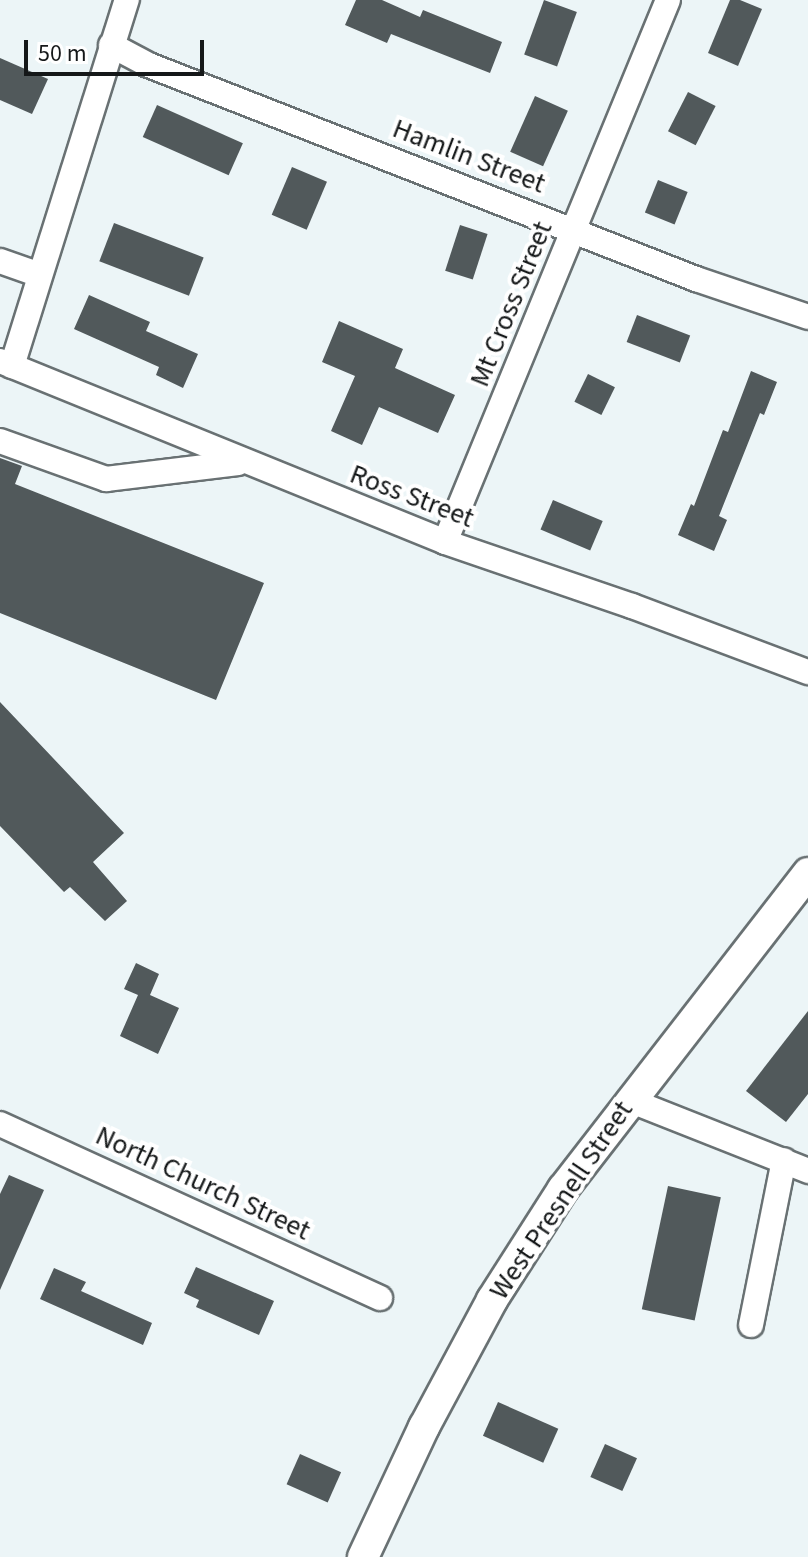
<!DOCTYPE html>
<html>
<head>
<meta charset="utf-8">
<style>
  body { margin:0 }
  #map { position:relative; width:808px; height:1557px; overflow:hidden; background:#ecf5f7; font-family:"Source Sans 3",sans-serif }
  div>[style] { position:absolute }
  .building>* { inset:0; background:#51595b; transform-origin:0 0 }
  .roads { filter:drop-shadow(2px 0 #697173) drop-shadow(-2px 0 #697173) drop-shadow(0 2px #697173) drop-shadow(0 -2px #697173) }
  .minor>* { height:24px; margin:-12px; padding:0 12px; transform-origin:12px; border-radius:12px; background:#fff }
  .major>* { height:30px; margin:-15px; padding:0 15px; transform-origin:15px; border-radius:15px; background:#fff }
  span { translate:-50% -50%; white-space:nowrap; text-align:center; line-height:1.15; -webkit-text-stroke:8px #fff; paint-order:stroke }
  .street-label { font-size:28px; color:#151819 }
  .scale { position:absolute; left:24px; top:40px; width:180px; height:36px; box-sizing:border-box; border:4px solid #151819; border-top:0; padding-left:10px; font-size:24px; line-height:28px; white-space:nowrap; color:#151819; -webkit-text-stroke:6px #fff; paint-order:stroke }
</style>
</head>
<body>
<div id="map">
  <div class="building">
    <div style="clip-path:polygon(356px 0,382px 0,420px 17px,423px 10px,502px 42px,490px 73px,391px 34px,387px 43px,345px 25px)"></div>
    <div style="left:544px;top:0;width:35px;height:58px;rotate:20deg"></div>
    <div style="clip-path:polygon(730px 0,740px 0,762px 9px,738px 66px,708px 53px)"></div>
    <div style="clip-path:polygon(0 58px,48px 79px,32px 114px,0 100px)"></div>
    <div style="left:688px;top:92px;width:31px;height:44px;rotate:27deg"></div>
    <div style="left:535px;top:96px;width:36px;height:61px;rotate:24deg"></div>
    <div style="left:157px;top:105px;width:94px;height:35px;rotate:24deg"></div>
    <div style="left:292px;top:167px;width:38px;height:52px;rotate:23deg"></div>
    <div style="left:658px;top:180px;width:32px;height:35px;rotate:22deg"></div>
    <div style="left:114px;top:223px;width:96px;height:41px;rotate:21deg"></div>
    <div style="left:460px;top:225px;width:29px;height:48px;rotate:18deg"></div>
    <div style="clip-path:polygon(89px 295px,150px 322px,146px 331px,198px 354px,183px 388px,156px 375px,159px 367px,74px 329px)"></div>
    <div style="left:637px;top:315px;width:57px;height:29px;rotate:21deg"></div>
    <div style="clip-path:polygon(339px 321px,403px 349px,395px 368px,455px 395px,438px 433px,379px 407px,362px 445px,331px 431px,355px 376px,322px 362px)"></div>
    <div style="clip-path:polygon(751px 371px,777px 382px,764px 415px,760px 413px,719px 516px,727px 520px,714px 551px,678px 535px,691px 504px,694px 506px,723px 430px,728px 432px)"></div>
    <div style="left:588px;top:374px;width:30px;height:31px;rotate:26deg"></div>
    <div style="clip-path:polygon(0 458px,22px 466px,15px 484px,264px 583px,216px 700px,0 613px)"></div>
    <div style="left:553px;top:500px;width:54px;height:32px;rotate:23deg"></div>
    <div style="clip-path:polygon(0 702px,124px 833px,93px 862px,127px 901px,105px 921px,70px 887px,64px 892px,0 826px)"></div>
    <div style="clip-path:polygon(136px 963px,159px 974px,150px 995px,179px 1008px,158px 1054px,120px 1036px,138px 995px,124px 989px)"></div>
    <div style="clip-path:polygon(808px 1011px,808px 1094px,786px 1122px,746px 1091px)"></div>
    <div style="clip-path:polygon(9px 1175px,44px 1190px,0 1290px,0 1194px)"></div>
    <div style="left:668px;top:1186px;width:54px;height:126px;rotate:12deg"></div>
    <div style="clip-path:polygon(196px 1267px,274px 1301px,259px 1335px,196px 1307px,199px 1300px,184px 1293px)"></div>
    <div style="clip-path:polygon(54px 1268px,86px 1282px,81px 1291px,152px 1323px,143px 1345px,40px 1299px)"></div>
    <div style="left:498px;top:1402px;width:66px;height:37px;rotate:24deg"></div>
    <div style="left:605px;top:1444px;width:35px;height:36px;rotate:24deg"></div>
    <div style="left:300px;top:1454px;width:45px;height:33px;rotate:24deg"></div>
  </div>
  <div class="roads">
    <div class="minor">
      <div style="left:111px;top:45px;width:40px;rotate:28deg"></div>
      <div style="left:146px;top:64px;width:591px;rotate:21.35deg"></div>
      <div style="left:696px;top:279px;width:118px;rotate:18.7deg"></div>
      <div style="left:0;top:261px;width:42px;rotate:19.3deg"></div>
      <div style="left:0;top:361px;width:480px;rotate:22.1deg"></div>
      <div style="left:445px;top:542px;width:198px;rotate:18.9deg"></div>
      <div style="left:632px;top:606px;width:188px;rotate:20.6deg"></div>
      <div style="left:12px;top:366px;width:384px;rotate:-72.6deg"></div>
      <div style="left:0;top:441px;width:113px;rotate:19.7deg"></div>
      <div style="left:106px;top:479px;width:133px;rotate:-6.9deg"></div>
      <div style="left:445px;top:542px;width:586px;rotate:-67.64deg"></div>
      <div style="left:629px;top:1100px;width:193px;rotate:21.6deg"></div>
      <div style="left:0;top:1124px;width:418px;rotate:24.6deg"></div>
      <div style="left:751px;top:1325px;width:168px;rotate:-78.7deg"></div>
    </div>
    <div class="major">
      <div style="left:363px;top:1557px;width:144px;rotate:-64.9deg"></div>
      <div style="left:424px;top:1427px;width:144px;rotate:-61.8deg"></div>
      <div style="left:492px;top:1300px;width:132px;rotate:-57.4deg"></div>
      <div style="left:563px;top:1189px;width:400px;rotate:-52.2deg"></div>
    </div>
  </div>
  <div class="street-label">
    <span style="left:469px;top:156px;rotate:21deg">Hamlin Street</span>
    <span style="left:511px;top:304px;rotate:-68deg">Mt Cross Street</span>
    <span style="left:412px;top:496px;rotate:21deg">Ross Street</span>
    <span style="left:203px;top:1183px;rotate:25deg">North Church Street</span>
    <span style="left:561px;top:1200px;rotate:-56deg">West Presnell Street</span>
  </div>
  <div class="scale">50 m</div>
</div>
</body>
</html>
